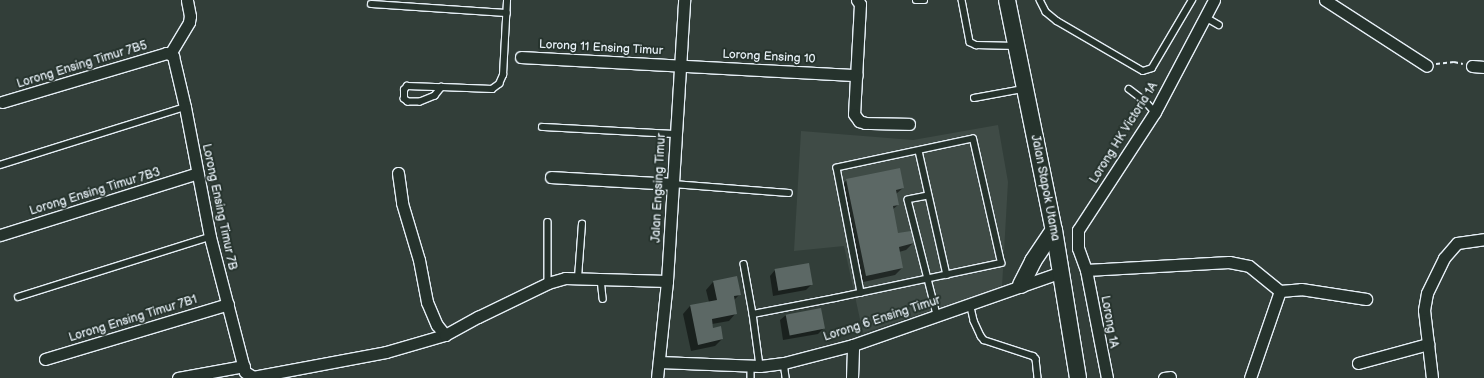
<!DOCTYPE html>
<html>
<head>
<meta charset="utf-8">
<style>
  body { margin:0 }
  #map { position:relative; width:1484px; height:378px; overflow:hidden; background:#323e39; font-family:"Balsamiq Sans",sans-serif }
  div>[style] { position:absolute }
  .built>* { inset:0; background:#3f4b46 }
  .shadow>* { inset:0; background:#0007 }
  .building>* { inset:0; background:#5c6865; transform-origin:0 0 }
  .path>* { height:2px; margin-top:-1px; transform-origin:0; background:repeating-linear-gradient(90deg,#e8f1f8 0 4px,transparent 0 7px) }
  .roads { filter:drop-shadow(1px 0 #e8f1f8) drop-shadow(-1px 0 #e8f1f8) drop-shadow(0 1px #e8f1f8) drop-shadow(0 -1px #e8f1f8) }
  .lane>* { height:5.5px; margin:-2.75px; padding:0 2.75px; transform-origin:2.75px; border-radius:2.75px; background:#26332d }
  .street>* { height:11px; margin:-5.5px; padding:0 5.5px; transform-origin:5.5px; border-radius:5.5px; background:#26332d }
  .secondary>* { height:16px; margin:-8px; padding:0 8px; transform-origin:8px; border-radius:8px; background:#26332d }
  span { translate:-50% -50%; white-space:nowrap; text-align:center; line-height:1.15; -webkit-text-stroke:4px #26332d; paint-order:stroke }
  .street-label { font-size:12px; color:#e8f1f8 }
</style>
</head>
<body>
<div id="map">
  <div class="built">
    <div style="clip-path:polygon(998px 125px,1008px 182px,1002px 287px,863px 333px,844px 246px,794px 251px,801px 131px,913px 140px)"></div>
  </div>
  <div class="shadow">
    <div style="clip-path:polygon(847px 180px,903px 188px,896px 194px,898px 205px,892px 210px,897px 235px,913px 243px,906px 250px,899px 252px,902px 268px,895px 275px,859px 283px,839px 187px)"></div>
    <div style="clip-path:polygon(808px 264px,812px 284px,806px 290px,773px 296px,770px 276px,775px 270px)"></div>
    <div style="clip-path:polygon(736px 277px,740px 294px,734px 300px,736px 313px,729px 321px,712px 324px,713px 329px,722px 339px,715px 346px,691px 351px,683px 314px,690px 306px,709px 302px,706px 290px,713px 282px)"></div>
    <div style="clip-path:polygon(786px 315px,824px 328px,818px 334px,783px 340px,780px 320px)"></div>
  </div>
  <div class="building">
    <div style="clip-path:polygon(900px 168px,904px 188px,896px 190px,899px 205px,893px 206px,898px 233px,911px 231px,914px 243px,899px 247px,903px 268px,866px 276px,846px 179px)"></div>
    <div style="left:809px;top:263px;width:22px;height:35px;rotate:80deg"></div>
    <div style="clip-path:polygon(737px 276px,741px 295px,734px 296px,737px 314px,712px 319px,713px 328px,721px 326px,723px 339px,698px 345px,690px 305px,717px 300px,713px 281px)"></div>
    <div style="left:821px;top:308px;width:21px;height:36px;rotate:79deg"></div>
  </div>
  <div class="path">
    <div style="left:1436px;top:64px;width:18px;rotate:-6deg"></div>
    <div style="left:1454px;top:62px;width:9px;rotate:13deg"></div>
  </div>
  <div class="roads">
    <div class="lane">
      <div style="left:916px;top:0;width:8px"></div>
      <div style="left:962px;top:0;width:43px;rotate:79.2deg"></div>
      <div style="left:970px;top:42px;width:7px;rotate:27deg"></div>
      <div style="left:976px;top:45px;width:40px;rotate:1.4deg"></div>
      <div style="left:1040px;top:0;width:13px;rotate:63deg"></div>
      <div style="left:1046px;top:12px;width:14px;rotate:39deg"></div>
      <div style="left:1057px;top:21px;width:99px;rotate:30.2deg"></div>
      <div style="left:1143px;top:71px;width:9px;rotate:-18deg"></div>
      <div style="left:1152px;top:68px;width:79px;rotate:-59.5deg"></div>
      <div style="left:371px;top:4px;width:136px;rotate:3.8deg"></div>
      <div style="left:1205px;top:17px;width:16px;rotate:30deg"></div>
      <div style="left:442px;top:87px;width:11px;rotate:128deg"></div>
      <div style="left:435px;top:96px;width:16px;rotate:158deg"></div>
      <div style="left:420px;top:102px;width:12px;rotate:180deg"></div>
      <div style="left:408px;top:102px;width:5px;rotate:-143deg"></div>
      <div style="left:404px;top:99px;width:9px;rotate:-90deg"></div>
      <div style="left:404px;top:90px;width:5px;rotate:-53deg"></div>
      <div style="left:407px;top:86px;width:35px;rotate:2deg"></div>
      <div style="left:442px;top:87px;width:50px;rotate:2.3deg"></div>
      <div style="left:492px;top:89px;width:9px;rotate:-36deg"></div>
      <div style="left:499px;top:84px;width:10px;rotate:-66deg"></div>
      <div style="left:503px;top:75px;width:75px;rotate:-86.9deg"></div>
      <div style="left:1129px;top:89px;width:21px;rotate:37deg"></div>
      <div style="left:1146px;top:102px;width:13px;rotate:48deg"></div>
      <div style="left:974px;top:98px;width:50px;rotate:-10.4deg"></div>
      <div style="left:542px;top:127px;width:134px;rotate:3deg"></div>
      <div style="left:919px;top:151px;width:127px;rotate:77.3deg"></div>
      <div style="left:0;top:165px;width:194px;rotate:-17.4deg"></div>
      <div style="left:673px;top:184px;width:116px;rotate:4.4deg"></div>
      <div style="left:928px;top:196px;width:20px;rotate:169deg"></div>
      <div style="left:908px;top:200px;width:119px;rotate:75.8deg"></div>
      <div style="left:548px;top:222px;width:61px;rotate:90deg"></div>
      <div style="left:744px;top:264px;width:51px;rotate:79.8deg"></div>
      <div style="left:753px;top:314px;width:52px;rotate:82.3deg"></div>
      <div style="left:578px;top:278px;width:54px;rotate:-85.8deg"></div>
      <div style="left:601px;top:279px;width:20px;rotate:84deg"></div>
      <div style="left:18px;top:297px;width:201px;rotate:-17.4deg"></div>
      <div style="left:970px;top:303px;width:18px;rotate:77deg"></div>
      <div style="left:974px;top:321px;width:17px;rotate:65deg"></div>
      <div style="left:981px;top:336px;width:5px;rotate:53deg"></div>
      <div style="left:984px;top:340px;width:52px;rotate:18.1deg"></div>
      <div style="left:1033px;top:356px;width:4px;rotate:45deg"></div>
      <div style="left:1036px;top:359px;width:19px;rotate:84deg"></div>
      <div style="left:753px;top:314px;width:84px;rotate:-11deg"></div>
      <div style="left:835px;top:298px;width:170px;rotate:-11.9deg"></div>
      <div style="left:1001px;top:263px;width:127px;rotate:-102.7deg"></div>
      <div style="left:973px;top:139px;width:139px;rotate:168deg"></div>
      <div style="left:837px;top:168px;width:127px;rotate:79.1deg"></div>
      <div style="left:784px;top:363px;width:15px;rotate:82deg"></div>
      <div style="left:751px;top:366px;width:12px;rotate:90deg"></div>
    </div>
    <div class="street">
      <div style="left:857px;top:0;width:5px;rotate:53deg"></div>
      <div style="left:860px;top:4px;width:110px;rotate:93.1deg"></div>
      <div style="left:854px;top:114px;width:9px;rotate:54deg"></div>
      <div style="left:859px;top:121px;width:6px;rotate:18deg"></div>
      <div style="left:865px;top:123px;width:44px;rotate:1.3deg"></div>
      <div style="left:1214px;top:0;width:127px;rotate:117.8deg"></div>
      <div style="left:1155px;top:112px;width:141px;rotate:123.1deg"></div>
      <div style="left:1078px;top:230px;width:18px;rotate:90deg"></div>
      <div style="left:1078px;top:248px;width:23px;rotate:70deg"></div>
      <div style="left:1086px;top:270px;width:143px;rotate:-3.2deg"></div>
      <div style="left:1229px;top:262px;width:20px;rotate:11deg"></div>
      <div style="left:1249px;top:266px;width:40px;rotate:39deg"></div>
      <div style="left:1280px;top:291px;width:21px;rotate:-5deg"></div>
      <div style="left:1301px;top:289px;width:66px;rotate:8.7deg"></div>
      <div style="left:1325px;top:0;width:121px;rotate:32.9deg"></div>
      <div style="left:170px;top:54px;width:4px;rotate:34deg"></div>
      <div style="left:173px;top:56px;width:52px;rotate:76.8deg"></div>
      <div style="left:185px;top:107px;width:132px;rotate:79.1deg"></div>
      <div style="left:210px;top:237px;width:139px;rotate:75.5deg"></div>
      <div style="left:245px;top:372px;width:9px;rotate:32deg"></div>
      <div style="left:253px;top:377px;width:135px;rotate:-10.6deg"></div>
      <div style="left:386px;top:352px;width:61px;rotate:-16.1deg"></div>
      <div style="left:170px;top:54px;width:37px;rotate:-59deg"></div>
      <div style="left:189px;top:22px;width:6px;rotate:-81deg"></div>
      <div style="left:190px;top:16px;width:16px;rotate:-101deg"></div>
      <div style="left:521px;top:57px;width:336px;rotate:3.1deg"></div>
      <div style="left:1472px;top:66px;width:12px;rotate:5deg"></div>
      <div style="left:2px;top:102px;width:171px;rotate:-16.6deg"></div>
      <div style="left:166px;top:53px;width:4px;rotate:14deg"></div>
      <div style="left:398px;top:173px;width:30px;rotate:82deg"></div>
      <div style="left:402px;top:203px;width:59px;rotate:73.4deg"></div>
      <div style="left:419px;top:260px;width:43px;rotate:79.2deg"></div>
      <div style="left:427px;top:302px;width:25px;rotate:67deg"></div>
      <div style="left:437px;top:325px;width:13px;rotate:51deg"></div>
      <div style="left:445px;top:335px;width:38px;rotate:-29deg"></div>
      <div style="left:478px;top:317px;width:78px;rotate:-25.9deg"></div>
      <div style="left:548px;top:283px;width:18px;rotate:-16deg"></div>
      <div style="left:565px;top:278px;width:102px;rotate:1.7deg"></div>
      <div style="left:551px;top:177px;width:122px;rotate:3.3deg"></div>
      <div style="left:0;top:235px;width:207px;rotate:-17.4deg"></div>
      <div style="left:1086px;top:270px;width:110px;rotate:79deg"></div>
      <div style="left:45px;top:359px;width:191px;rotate:-16.7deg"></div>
      <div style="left:659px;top:362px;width:101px;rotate:2.3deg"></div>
      <div style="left:760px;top:366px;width:24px;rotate:-7deg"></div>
      <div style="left:784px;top:363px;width:71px;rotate:-14.6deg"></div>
      <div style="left:853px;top:345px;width:220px;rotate:-19.3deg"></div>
      <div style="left:1358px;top:363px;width:73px;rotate:-15.2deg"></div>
      <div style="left:178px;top:378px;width:67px;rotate:-10.3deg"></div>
      <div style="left:657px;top:378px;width:98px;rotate:-84.1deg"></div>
      <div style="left:667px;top:281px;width:282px;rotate:-86.5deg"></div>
      <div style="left:852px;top:378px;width:33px;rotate:-88deg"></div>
      <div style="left:1164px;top:378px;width:6px;rotate:-9deg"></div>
      <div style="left:1250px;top:378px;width:92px;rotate:-71deg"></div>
      <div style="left:1432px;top:378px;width:68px;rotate:-96.7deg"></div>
      <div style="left:1424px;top:310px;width:17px;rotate:-80deg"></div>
      <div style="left:1427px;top:293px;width:39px;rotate:-64deg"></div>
      <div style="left:1444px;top:258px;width:20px;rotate:-49deg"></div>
      <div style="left:1457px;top:243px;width:27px;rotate:-8deg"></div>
    </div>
    <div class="secondary">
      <div style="left:1007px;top:0;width:235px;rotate:78.5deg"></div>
      <div style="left:1054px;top:230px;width:150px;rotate:80.8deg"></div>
      <div style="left:1021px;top:285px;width:27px;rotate:-63deg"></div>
      <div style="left:1033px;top:261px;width:37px;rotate:-56deg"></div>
    </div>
  </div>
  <div class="street-label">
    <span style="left:601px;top:48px;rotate:3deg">Lorong 11 Ensing Timur</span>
    <span style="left:769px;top:57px;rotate:3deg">Lorong Ensing 10</span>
    <span style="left:82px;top:65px;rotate:-17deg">Lorong Ensing Timur 7B5</span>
    <span style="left:1124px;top:133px;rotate:-58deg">Lorong HK Victoria 1A</span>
    <span style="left:659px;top:188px;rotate:-87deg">Jalan Engsing Timur</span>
    <span style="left:1045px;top:188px;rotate:79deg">Jalan Stapok Utama</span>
    <span style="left:95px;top:192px;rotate:-17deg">Lorong Ensing Timur 7B3</span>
    <span style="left:219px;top:207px;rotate:78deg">Lorong Ensing Timur 7B</span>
    <span style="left:133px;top:319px;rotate:-17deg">Lorong Ensing Timur 7B1</span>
    <span style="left:882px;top:319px;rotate:-18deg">Lorong 6 Ensing Timur</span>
    <span style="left:1109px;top:322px;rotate:80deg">Lorong 1A</span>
  </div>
</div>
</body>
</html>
